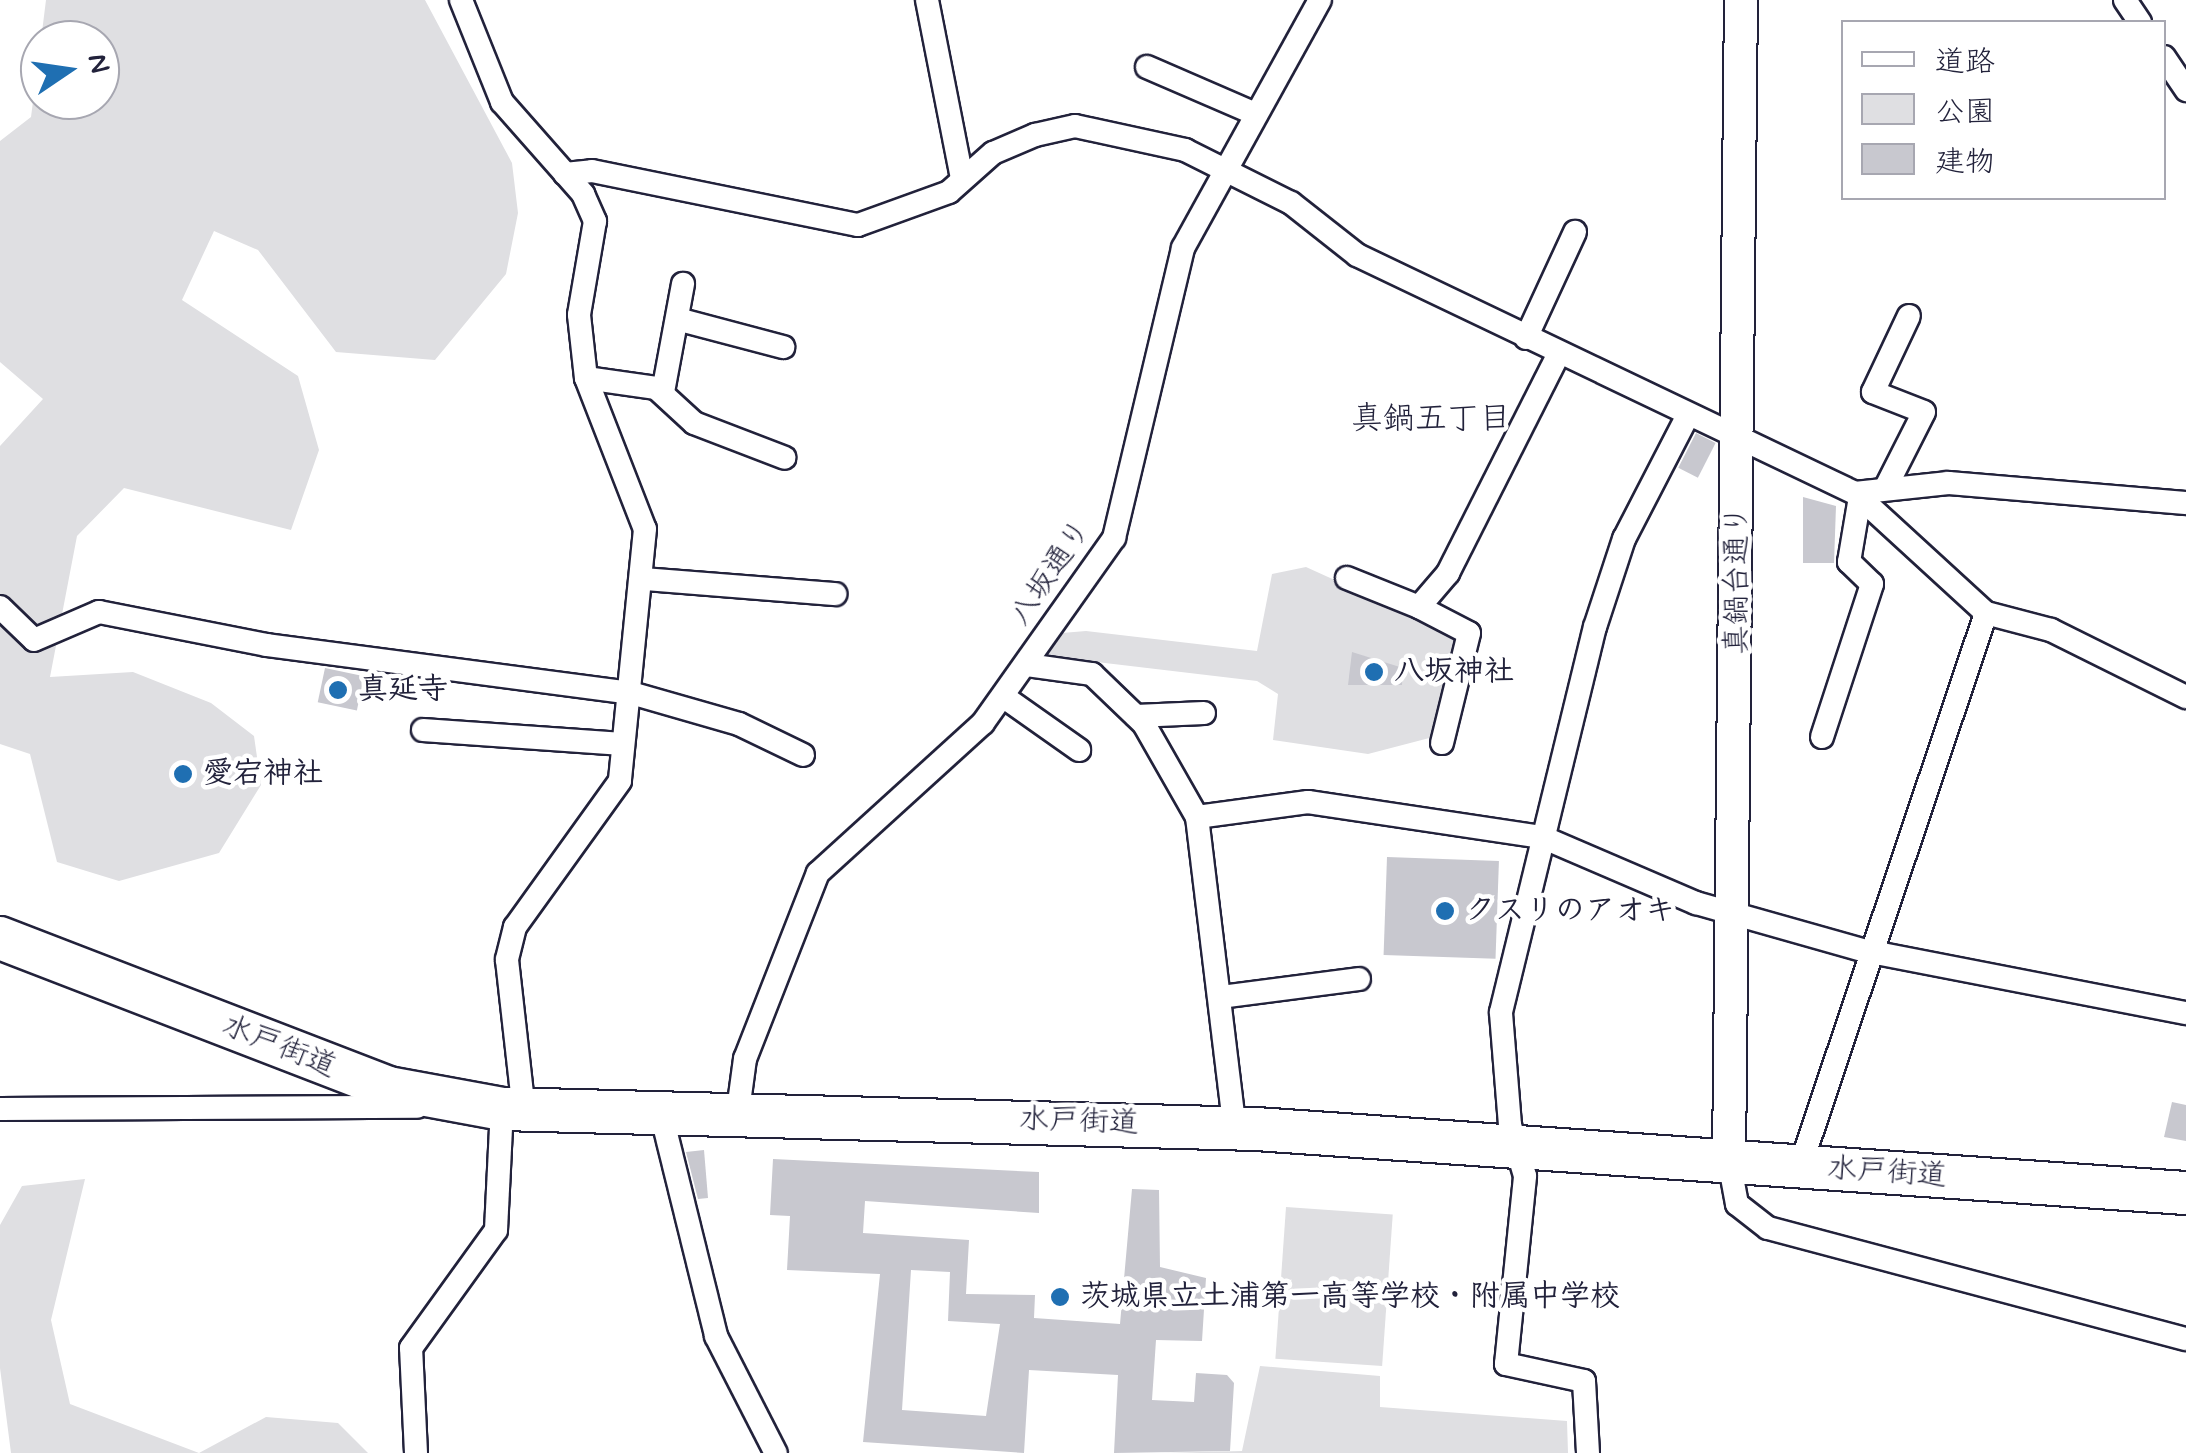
<!DOCTYPE html>
<html>
<head>
<meta charset="utf-8">
<style>
  body { margin:0 }
  #map { position:relative; width:2186px; height:1453px; overflow:hidden; background:#fff; font-family:Mynerve,"Klee One",sans-serif }
  div>[style] { position:absolute }
  .green>* { inset:0; background:#dfdfe2; transform-origin:0 0 }
  .building>* { inset:0; background:#c8c8cf; transform-origin:0 0 }
  .roads { filter:drop-shadow(2px 0 #22223b) drop-shadow(-2px 0 #22223b) drop-shadow(0 2px #22223b) drop-shadow(0 -2px #22223b) }
  .street>* { height:22px; margin:-11px; padding:0 11px; transform-origin:11px; border-radius:11px; background:#fff }
  .secondary>* { height:32px; margin:-16px; padding:0 16px; transform-origin:16px; border-radius:16px; background:#fff }
  .highway>* { height:42px; margin:-21px; padding:0 21px; transform-origin:21px; border-radius:21px; background:#fff }
  .dots>* { width:28px; height:28px; translate:-50% -50%; box-sizing:border-box; border:5px solid #fff; border-radius:50% }
  span { translate:-50% -50%; white-space:nowrap; text-align:center; line-height:1.15; -webkit-text-stroke:9px #fff; paint-order:stroke }
  .street-label { font-size:30px; color:#22223b }
  .poi-label { font-size:30px; color:#22223b; font-weight:700 }
  .left { translate:0 -50%; text-align:left }
  .neighbourhood-label { font-size:32px; color:#22223b }
  .legend { position:absolute; left:1841px; top:20px; width:325px; height:180px; box-sizing:border-box; background:#fff; border:2px solid #a7a7b1; margin:0; padding:12px 18px; list-style:none; font-size:30px; color:#22223b }
  .legend li { display:flex; align-items:center; gap:20px; height:50px }
  .legend b { width:50px; border:2px solid #a7a7b1 }
  .north { position:absolute; left:20px; top:20px; width:100px; height:100px; box-sizing:border-box; background:#fff; border:2px solid #a7a7b1; border-radius:50%; rotate:77deg; font-size:28px; font-weight:700; line-height:40px; text-align:center; color:#22223b }
  .north::after { content:''; display:block; margin:auto; width:35px; height:45px; background:#1f6fb2; clip-path:polygon(50% 0,100% 100%,50% 72%,0 100%) }
</style>
</head>
<body>
<div id="map">
  <div class="green">
    <div style="clip-path:polygon(46px 0,425px 0,512px 163px,518px 213px,506px 274px,435px 360px,336px 352px,258px 250px,214px 231px,182px 300px,298px 376px,319px 450px,291px 530px,124px 488px,77px 536px,50px 677px,133px 672px,211px 703px,254px 736px,261px 785px,219px 853px,119px 881px,57px 862px,30px 754px,0 744px,0 446px,43px 399px,0 362px,0 141px,31px 117px,40px 47px,40px 100px,100px 100px,100px 40px,41px 40px)"></div>
    <div style="clip-path:polygon(1306px 567px,1458px 636px,1437px 736px,1368px 754px,1273px 740px,1278px 694px,1257px 681px,1046px 656px,1062px 633px,1086px 631px,1257px 651px,1272px 574px)"></div>
    <div style="clip-path:polygon(85px 1179px,51px 1320px,70px 1404px,199px 1453px,266px 1417px,338px 1423px,368px 1453px,11px 1453px,0 1368px,0 1225px,22px 1186px)"></div>
    <div style="left:1286px;top:1207px;width:107px;height:152px;rotate:4deg"></div>
    <div style="clip-path:polygon(1260px 1366px,1380px 1376px,1380px 1407px,1567px 1421px,1568px 1453px,1161px 1453px,1242px 1451px)"></div>
  </div>
  <div class="building">
    <div style="left:1696px;top:433px;width:22px;height:39px;rotate:27deg"></div>
    <div style="clip-path:polygon(1803px 497px,1836px 506px,1834px 563px,1803px 563px)"></div>
    <div style="clip-path:polygon(1352px 652px,1403px 668px,1402px 685px,1348px 685px)"></div>
    <div style="left:325px;top:668px;width:40px;height:35px;rotate:12deg"></div>
    <div style="left:1387px;top:857px;width:112px;height:98px;rotate:2deg"></div>
    <div style="clip-path:polygon(2172px 1102px,2186px 1105px,2186px 1141px,2164px 1137px)"></div>
    <div style="clip-path:polygon(704px 1150px,708px 1198px,698px 1199px,686px 1152px)"></div>
    <div style="clip-path:polygon(evenodd,773px 1159px,1039px 1172px,1039px 1213px,865px 1201px,863px 1233px,969px 1240px,966px 1294px,1035px 1295px,1034px 1318px,1120px 1324px,1132px 1189px,1159px 1190px,1160px 1267px,1206px 1278px,1202px 1341px,1156px 1340px,1152px 1400px,1194px 1402px,1196px 1373px,1227px 1375px,1234px 1383px,1230px 1451px,1114px 1453px,1118px 1375px,1029px 1370px,1024px 1453px,863px 1442px,880px 1274px,787px 1270px,790px 1216px,770px 1215px,773px 1159px,911px 1270px,950px 1272px,948px 1321px,1000px 1324px,986px 1416px,902px 1410px,911px 1270px)"></div>
  </div>
  <div class="roads">
    <div class="street">
      <div style="left:461px;top:0;width:110px;rotate:68.1deg"></div>
      <div style="left:502px;top:102px;width:123px;rotate:48.6deg"></div>
      <div style="left:583px;top:194px;width:30px;rotate:66deg"></div>
      <div style="left:595px;top:221px;width:95px;rotate:99.7deg"></div>
      <div style="left:579px;top:315px;width:63px;rotate:83.7deg"></div>
      <div style="left:586px;top:378px;width:162px;rotate:68.7deg"></div>
      <div style="left:645px;top:529px;width:253px;rotate:95.7deg"></div>
      <div style="left:620px;top:781px;width:180px;rotate:125.7deg"></div>
      <div style="left:515px;top:927px;width:34px;rotate:104deg"></div>
      <div style="left:507px;top:960px;width:152px;rotate:83.6deg"></div>
      <div style="left:927px;top:0;width:182px;rotate:78.9deg"></div>
      <div style="left:2125px;top:0;width:27px;rotate:56deg"></div>
      <div style="left:2164px;top:57px;width:40px;rotate:56deg"></div>
      <div style="left:1147px;top:67px;width:113px;rotate:23.4deg"></div>
      <div style="left:565px;top:174px;width:27px;rotate:-6deg"></div>
      <div style="left:592px;top:171px;width:271px;rotate:11.5deg"></div>
      <div style="left:858px;top:225px;width:97px;rotate:-19.9deg"></div>
      <div style="left:949px;top:192px;width:59px;rotate:-41.6deg"></div>
      <div style="left:993px;top:153px;width:46px;rotate:-23.2deg"></div>
      <div style="left:1035px;top:135px;width:41px;rotate:-12.7deg"></div>
      <div style="left:1075px;top:126px;width:113px;rotate:12.3deg"></div>
      <div style="left:1185px;top:150px;width:119px;rotate:26.6deg"></div>
      <div style="left:1291px;top:203px;width:84px;rotate:38.2deg"></div>
      <div style="left:1357px;top:255px;width:552px;rotate:25.54deg"></div>
      <div style="left:1855px;top:493px;width:178px;rotate:42.5deg"></div>
      <div style="left:1986px;top:613px;width:67px;rotate:14.7deg"></div>
      <div style="left:2051px;top:630px;width:151px;rotate:26.4deg"></div>
      <div style="left:677px;top:319px;width:110px;rotate:14.8deg"></div>
      <div style="left:1526px;top:338px;width:117px;rotate:-65.2deg"></div>
      <div style="left:586px;top:378px;width:71px;rotate:8.1deg"></div>
      <div style="left:656px;top:388px;width:52px;rotate:42.6deg"></div>
      <div style="left:694px;top:423px;width:97px;rotate:21deg"></div>
      <div style="left:663px;top:392px;width:110px;rotate:-79.5deg"></div>
      <div style="left:1885px;top:489px;width:86px;rotate:-63.1deg"></div>
      <div style="left:1924px;top:412px;width:55px;rotate:-158.6deg"></div>
      <div style="left:1873px;top:392px;width:84px;rotate:-64.7deg"></div>
      <div style="left:1855px;top:493px;width:94px;rotate:-6.1deg"></div>
      <div style="left:1948px;top:483px;width:239px;rotate:4.8deg"></div>
      <div style="left:1347px;top:578px;width:78px;rotate:21.9deg"></div>
      <div style="left:644px;top:579px;width:192px;rotate:4.5deg"></div>
      <div style="left:0;top:607px;width:47px;rotate:44.1deg"></div>
      <div style="left:34px;top:640px;width:71px;rotate:-23.3deg"></div>
      <div style="left:99px;top:612px;width:171px;rotate:11.1deg"></div>
      <div style="left:267px;top:645px;width:367px;rotate:7.5deg"></div>
      <div style="left:631px;top:693px;width:112px;rotate:16deg"></div>
      <div style="left:739px;top:724px;width:71px;rotate:25.8deg"></div>
      <div style="left:1027px;top:665px;width:66px;rotate:7.9deg"></div>
      <div style="left:1092px;top:674px;width:72px;rotate:43.9deg"></div>
      <div style="left:1144px;top:724px;width:107px;rotate:60.3deg"></div>
      <div style="left:1197px;top:817px;width:314px;rotate:83.1deg"></div>
      <div style="left:1004px;top:697px;width:92px;rotate:35.2deg"></div>
      <div style="left:1136px;top:716px;width:68px;rotate:-2.5deg"></div>
      <div style="left:423px;top:730px;width:200px;rotate:4deg"></div>
      <div style="left:1822px;top:737px;width:161px;rotate:-71.9deg"></div>
      <div style="left:1872px;top:584px;width:32px;rotate:-136deg"></div>
      <div style="left:1849px;top:562px;width:66px;rotate:-80.4deg"></div>
      <div style="left:1442px;top:743px;width:113px;rotate:-76.2deg"></div>
      <div style="left:1469px;top:633px;width:56px;rotate:-152.5deg"></div>
      <div style="left:1419px;top:607px;width:45px;rotate:-49.5deg"></div>
      <div style="left:1448px;top:573px;width:244px;rotate:-63.2deg"></div>
      <div style="left:1197px;top:817px;width:112px;rotate:-7.7deg"></div>
      <div style="left:1308px;top:802px;width:237px;rotate:8.5deg"></div>
      <div style="left:1542px;top:837px;width:168px;rotate:23.2deg"></div>
      <div style="left:1696px;top:903px;width:177px;rotate:15.8deg"></div>
      <div style="left:1866px;top:951px;width:326px;rotate:11deg"></div>
      <div style="left:1221px;top:997px;width:139px;rotate:-7.4deg"></div>
      <div style="left:0;top:1109px;width:417px;rotate:-0.3deg"></div>
      <div style="left:662px;top:1117px;width:226px;rotate:76.1deg"></div>
      <div style="left:716px;top:1336px;width:131px;rotate:62.9deg"></div>
      <div style="left:737px;top:1118px;width:60px;rotate:-82.3deg"></div>
      <div style="left:745px;top:1059px;width:200px;rotate:-68.6deg"></div>
      <div style="left:818px;top:873px;width:223px;rotate:-42.3deg"></div>
      <div style="left:983px;top:723px;width:227px;rotate:-54.7deg"></div>
      <div style="left:1114px;top:538px;width:298px;rotate:-76.6deg"></div>
      <div style="left:1183px;top:248px;width:283px;rotate:-61.1deg"></div>
      <div style="left:1729px;top:1161px;width:44px;rotate:79.5deg"></div>
      <div style="left:1737px;top:1204px;width:39px;rotate:38deg"></div>
      <div style="left:1768px;top:1228px;width:432px;rotate:14.9deg"></div>
      <div style="left:1800px;top:1167px;width:584px;rotate:-71.44deg"></div>
      <div style="left:416px;top:1453px;width:105px;rotate:-92.7deg"></div>
      <div style="left:411px;top:1348px;width:145px;rotate:-54.2deg"></div>
      <div style="left:496px;top:1230px;width:121px;rotate:-87.2deg"></div>
      <div style="left:1588px;top:1453px;width:72px;rotate:-93.2deg"></div>
      <div style="left:1584px;top:1381px;width:80px;rotate:-167.7deg"></div>
      <div style="left:1506px;top:1364px;width:189px;rotate:-84.2deg"></div>
      <div style="left:1525px;top:1176px;width:53px;rotate:-106.4deg"></div>
      <div style="left:1510px;top:1125px;width:113px;rotate:-94.6deg"></div>
      <div style="left:1501px;top:1012px;width:396px;rotate:-76.3deg"></div>
      <div style="left:1595px;top:627px;width:93px;rotate:-71.8deg"></div>
      <div style="left:1624px;top:539px;width:140px;rotate:-62.7deg"></div>
    </div>
    <div class="secondary">
      <div style="left:1729px;top:1161px;width:1161px;rotate:-89.41deg"></div>
    </div>
    <div class="highway">
      <div style="left:0;top:938px;width:416px;rotate:21.1deg"></div>
      <div style="left:388px;top:1088px;width:116px;rotate:10.4deg"></div>
      <div style="left:502px;top:1109px;width:754px;rotate:1.52deg"></div>
      <div style="left:1256px;top:1129px;width:932px;rotate:3.94deg"></div>
    </div>
  </div>
  <div class="dots">
    <div style="left:1374px;top:672px;background:#1f6fb2"></div>
    <div style="left:338px;top:690px;background:#1f6fb2"></div>
    <div style="left:183px;top:774px;background:#1f6fb2"></div>
    <div style="left:1445px;top:911px;background:#1f6fb2"></div>
    <div style="left:1060px;top:1297px;background:#1f6fb2"></div>
  </div>
  <div class="street-label">
    <span style="left:1051px;top:573px;rotate:-56deg">八坂通り</span>
    <span style="left:1738px;top:580px;rotate:-90deg">真鍋台通り</span>
    <span style="left:279px;top:1047px;rotate:22deg">水戸街道</span>
    <span style="left:1079px;top:1122px;rotate:2deg">水戸街道</span>
    <span style="left:1887px;top:1173px;rotate:4deg">水戸街道</span>
  </div>
  <div class="poi-label">
    <span class="left" style="left:1394px;top:672px">八坂神社</span>
    <span class="left" style="left:358px;top:690px">真延寺</span>
    <span class="left" style="left:203px;top:774px">愛宕神社</span>
    <span class="left" style="left:1465px;top:911px">クスリのアオキ</span>
    <span class="left" style="left:1080px;top:1297px">茨城県立土浦第一高等学校・附属中学校</span>
  </div>
  <div class="neighbourhood-label">
    <span style="left:1431px;top:419px">真鍋五丁目</span>
  </div>
  <ul class="legend">
  <li><b style="height:12px;background:#fff"></b>道路</li>
  <li><b style="height:28px;background:#dfdfe2"></b>公園</li>
  <li><b style="height:28px;background:#c8c8cf"></b>建物</li>
  </ul>
  <div class="north">N</div>
</div>
</body>
</html>
